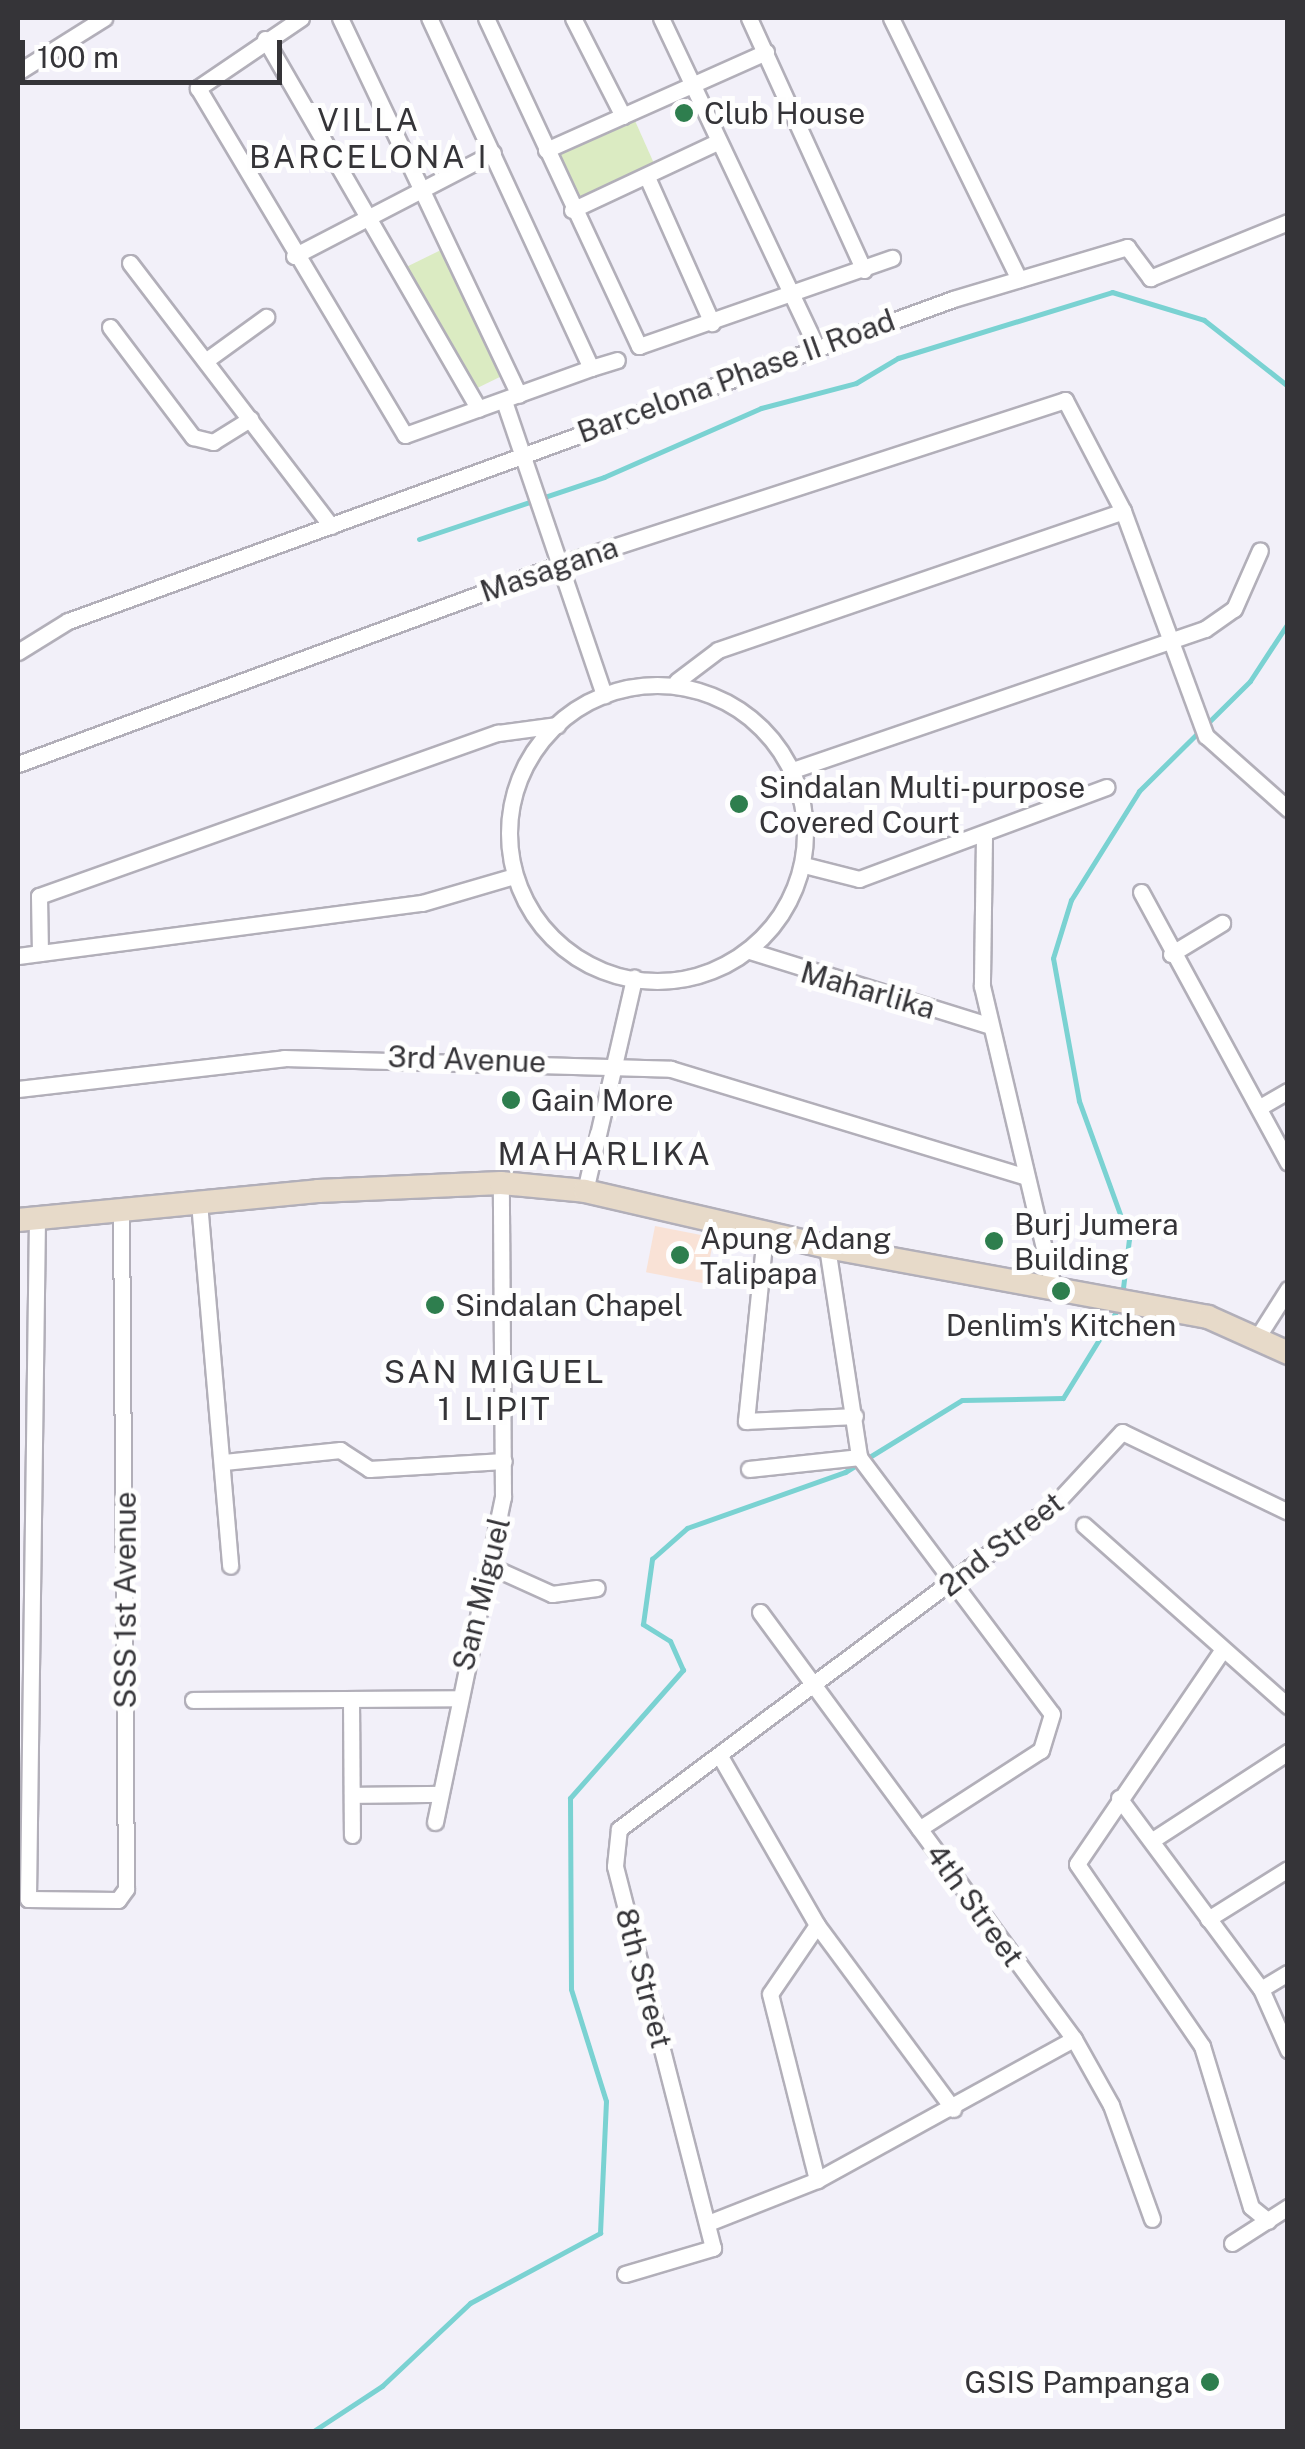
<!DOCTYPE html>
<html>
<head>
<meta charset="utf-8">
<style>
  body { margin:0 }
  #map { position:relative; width:1305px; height:2449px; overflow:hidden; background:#f2f0f9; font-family:"Public Sans",sans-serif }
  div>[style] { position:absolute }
  .commercial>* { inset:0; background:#f9e2d6; transform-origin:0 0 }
  .green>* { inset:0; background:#dbebc2; transform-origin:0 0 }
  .stream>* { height:5px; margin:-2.5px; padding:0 2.5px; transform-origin:2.5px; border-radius:2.5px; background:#7ad2d2 }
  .roads { filter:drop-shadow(2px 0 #b2afb9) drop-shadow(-2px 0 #b2afb9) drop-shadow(0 2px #b2afb9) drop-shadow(0 -2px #b2afb9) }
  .street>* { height:15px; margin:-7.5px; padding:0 7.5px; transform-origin:7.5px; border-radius:7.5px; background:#fff }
  .street>.ring { margin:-7.5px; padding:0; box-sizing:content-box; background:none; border:15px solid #fff; border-radius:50% }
  .secondary>* { height:22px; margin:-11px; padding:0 11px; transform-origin:11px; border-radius:11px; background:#e7dac9 }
  .dots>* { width:28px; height:28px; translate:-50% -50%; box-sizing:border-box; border:5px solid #fefefe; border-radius:50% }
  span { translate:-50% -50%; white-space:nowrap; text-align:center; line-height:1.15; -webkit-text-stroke:10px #fefefe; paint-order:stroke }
  .poi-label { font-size:30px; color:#353438 }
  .left { translate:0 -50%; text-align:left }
  .right { translate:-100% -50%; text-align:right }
  .street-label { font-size:30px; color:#353438 }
  .neighbourhood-label { font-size:32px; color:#353438; letter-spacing:2.5px }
  .frame { position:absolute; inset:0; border:20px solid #353438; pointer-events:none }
  .scale { position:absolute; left:20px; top:40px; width:262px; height:45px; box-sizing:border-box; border:5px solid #353438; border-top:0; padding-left:12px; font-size:30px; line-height:35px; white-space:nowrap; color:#353438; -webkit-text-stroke:8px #fefefe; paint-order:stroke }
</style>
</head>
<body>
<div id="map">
  <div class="commercial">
    <div style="left:655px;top:1226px;width:60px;height:47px;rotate:11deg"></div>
  </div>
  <div class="green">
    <div style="left:632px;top:114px;width:61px;height:91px;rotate:66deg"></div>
    <div style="left:443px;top:249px;width:140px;height:42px;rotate:64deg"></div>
  </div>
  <div class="stream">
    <div style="left:419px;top:539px;width:195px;rotate:-18.5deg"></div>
    <div style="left:604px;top:477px;width:171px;rotate:-23.7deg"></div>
    <div style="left:761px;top:408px;width:98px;rotate:-14.7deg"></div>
    <div style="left:856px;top:383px;width:49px;rotate:-30.8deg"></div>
    <div style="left:898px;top:358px;width:224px;rotate:-17.1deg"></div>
    <div style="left:1112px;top:292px;width:96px;rotate:16.9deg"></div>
    <div style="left:1204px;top:320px;width:107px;rotate:38.2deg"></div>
    <div style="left:1122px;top:1296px;width:57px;rotate:-83deg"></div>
    <div style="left:1129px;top:1239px;width:147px;rotate:-109.9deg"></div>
    <div style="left:1079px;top:1101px;width:145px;rotate:-100.3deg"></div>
    <div style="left:1053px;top:958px;width:61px;rotate:-72.8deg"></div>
    <div style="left:1071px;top:900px;width:128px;rotate:-58deg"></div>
    <div style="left:1139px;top:791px;width:156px;rotate:-44.7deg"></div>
    <div style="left:1250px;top:681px;width:69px;rotate:-56.8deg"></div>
    <div style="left:312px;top:2432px;width:84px;rotate:-33.3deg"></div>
    <div style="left:382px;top:2386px;width:121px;rotate:-43.3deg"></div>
    <div style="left:470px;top:2303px;width:148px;rotate:-28.3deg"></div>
    <div style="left:600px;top:2233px;width:132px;rotate:-87.4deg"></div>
    <div style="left:606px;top:2101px;width:117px;rotate:-107.4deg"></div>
    <div style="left:571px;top:1989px;width:191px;rotate:-90.3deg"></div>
    <div style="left:570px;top:1798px;width:171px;rotate:-48.6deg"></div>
    <div style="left:683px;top:1670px;width:32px;rotate:-114deg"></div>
    <div style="left:670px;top:1641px;width:32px;rotate:-148deg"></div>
    <div style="left:643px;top:1624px;width:66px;rotate:-82.1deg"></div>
    <div style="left:652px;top:1559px;width:47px;rotate:-41.5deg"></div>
    <div style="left:687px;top:1528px;width:168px;rotate:-19.5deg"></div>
    <div style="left:845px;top:1472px;width:137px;rotate:-31.6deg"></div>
    <div style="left:962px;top:1400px;width:101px;rotate:-1.1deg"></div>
    <div style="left:1063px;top:1398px;width:107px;rotate:-58.4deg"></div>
  </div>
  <div class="roads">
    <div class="street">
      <div style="left:301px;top:18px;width:125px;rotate:145.8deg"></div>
      <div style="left:198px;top:88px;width:404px;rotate:59.2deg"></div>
      <div style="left:405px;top:435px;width:198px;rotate:-19.8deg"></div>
      <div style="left:591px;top:368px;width:386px;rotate:-114.8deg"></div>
      <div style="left:340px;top:18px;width:417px;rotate:64.6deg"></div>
      <div style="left:486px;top:18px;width:362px;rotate:65deg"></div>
      <div style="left:639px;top:346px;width:268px;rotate:-19.2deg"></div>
      <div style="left:573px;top:18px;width:110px;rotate:63deg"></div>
      <div style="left:661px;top:18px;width:363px;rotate:64.7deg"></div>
      <div style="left:749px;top:18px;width:277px;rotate:65.5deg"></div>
      <div style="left:891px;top:18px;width:291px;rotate:63.9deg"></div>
      <div style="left:265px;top:39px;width:427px;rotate:60deg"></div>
      <div style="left:18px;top:72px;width:102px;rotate:-32.1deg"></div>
      <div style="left:546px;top:150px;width:241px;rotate:-24deg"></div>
      <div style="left:647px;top:177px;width:160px;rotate:66deg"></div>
      <div style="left:572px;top:210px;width:160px;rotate:-25.1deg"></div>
      <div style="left:294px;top:256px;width:224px;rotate:-27.4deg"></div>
      <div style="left:130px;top:263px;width:331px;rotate:52.6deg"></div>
      <div style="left:110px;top:327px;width:138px;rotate:53deg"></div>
      <div style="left:193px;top:437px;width:21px;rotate:14deg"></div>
      <div style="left:213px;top:442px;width:44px;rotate:-31.9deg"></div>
      <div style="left:208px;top:359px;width:72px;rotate:-35.9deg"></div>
      <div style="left:591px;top:368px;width:27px;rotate:-17deg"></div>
      <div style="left:504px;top:401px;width:311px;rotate:71.2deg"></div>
      <div style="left:18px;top:652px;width:59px;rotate:-31.8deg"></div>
      <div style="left:68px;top:621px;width:942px;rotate:-19.99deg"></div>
      <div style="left:953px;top:299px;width:182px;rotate:-16.6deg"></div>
      <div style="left:1127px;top:247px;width:39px;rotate:53deg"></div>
      <div style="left:1150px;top:278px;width:149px;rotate:-22.1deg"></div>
      <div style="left:677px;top:681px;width:51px;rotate:-37.1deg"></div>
      <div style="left:718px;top:650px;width:428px;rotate:-18.9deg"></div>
      <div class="ring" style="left:509px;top:685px;width:281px;height:281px"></div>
      <div style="left:18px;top:764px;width:579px;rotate:-20.22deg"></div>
      <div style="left:561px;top:564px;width:530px;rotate:-18.02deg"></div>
      <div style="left:1065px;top:400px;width:125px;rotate:62.4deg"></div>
      <div style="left:1123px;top:511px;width:240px;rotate:69.8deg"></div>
      <div style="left:1206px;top:736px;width:110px;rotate:41.7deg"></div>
      <div style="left:793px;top:770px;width:435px;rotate:-18.9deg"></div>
      <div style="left:1205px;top:629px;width:35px;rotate:-35deg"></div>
      <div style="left:1234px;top:609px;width:64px;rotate:-66.2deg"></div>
      <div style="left:984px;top:837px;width:149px;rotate:90.8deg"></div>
      <div style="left:982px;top:986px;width:305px;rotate:76.7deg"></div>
      <div style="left:804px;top:865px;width:57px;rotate:14.3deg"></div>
      <div style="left:859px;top:879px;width:264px;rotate:-20.4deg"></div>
      <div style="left:1141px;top:892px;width:308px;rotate:61.5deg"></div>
      <div style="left:750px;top:951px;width:249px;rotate:17.3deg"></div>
      <div style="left:40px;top:953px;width:57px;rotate:-91deg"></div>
      <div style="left:39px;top:896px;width:487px;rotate:-19.6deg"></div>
      <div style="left:498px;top:733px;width:60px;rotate:-7.7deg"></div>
      <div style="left:1171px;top:954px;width:60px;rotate:-31.3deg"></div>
      <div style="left:18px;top:956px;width:407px;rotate:-7.5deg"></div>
      <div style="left:422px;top:903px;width:93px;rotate:-16.3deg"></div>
      <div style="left:18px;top:1089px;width:268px;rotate:-6.6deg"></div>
      <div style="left:284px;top:1058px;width:387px;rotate:1.6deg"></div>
      <div style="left:671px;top:1069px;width:368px;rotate:16.9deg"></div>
      <div style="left:1260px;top:1107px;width:32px;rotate:-30deg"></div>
      <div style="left:585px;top:1191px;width:219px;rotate:-77deg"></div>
      <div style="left:199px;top:1202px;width:365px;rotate:85.1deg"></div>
      <div style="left:37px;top:1218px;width:681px;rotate:90.76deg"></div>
      <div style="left:28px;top:1899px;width:90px;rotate:0.6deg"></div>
      <div style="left:118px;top:1900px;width:14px;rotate:-54deg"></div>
      <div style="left:126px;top:1889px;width:677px;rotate:-90.42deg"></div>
      <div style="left:765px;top:1234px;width:188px;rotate:95.8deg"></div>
      <div style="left:746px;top:1421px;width:109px;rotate:-2.6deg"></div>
      <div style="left:827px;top:1247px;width:212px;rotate:81.3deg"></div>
      <div style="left:1257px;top:1338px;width:58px;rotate:-57.7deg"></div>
      <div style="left:224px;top:1462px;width:117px;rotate:-5.9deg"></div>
      <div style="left:340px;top:1450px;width:35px;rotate:33deg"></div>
      <div style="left:369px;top:1469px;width:135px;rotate:-3.4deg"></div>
      <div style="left:749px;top:1469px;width:111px;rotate:-6.2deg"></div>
      <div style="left:859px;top:1457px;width:321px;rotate:53.1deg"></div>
      <div style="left:1052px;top:1714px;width:38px;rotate:107deg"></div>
      <div style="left:1041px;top:1750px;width:145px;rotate:147.1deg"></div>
      <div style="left:1084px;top:1525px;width:273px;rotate:41.6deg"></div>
      <div style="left:492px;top:1567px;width:66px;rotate:24.2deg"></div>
      <div style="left:552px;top:1594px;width:45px;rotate:-7.6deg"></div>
      <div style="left:760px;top:1612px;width:530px;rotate:53.67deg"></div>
      <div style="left:1074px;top:2039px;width:76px;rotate:60.7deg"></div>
      <div style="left:1111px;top:2105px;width:121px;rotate:70.2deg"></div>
      <div style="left:1221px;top:1652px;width:256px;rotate:124.2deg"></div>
      <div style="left:1077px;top:1864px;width:221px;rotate:55.5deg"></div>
      <div style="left:1202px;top:2046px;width:168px;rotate:73.1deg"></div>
      <div style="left:1251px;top:2207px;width:22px;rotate:39deg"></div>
      <div style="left:351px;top:1699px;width:136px;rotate:89.6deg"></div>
      <div style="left:193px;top:1700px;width:261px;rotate:-0.4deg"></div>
      <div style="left:721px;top:1758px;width:193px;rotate:60.1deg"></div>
      <div style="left:817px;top:1925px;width:83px;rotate:124.3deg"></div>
      <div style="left:770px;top:1994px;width:192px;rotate:75.8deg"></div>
      <div style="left:352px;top:1795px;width:88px;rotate:-0.7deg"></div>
      <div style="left:1119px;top:1798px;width:238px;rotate:53.4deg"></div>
      <div style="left:1261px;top:1989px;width:67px;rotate:66.1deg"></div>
      <div style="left:435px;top:1822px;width:332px;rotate:-78.2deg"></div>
      <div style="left:503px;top:1497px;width:314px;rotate:-90.4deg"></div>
      <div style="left:1154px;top:1839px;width:160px;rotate:-33deg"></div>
      <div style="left:1208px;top:1919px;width:94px;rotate:-32deg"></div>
      <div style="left:817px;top:1925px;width:229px;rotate:53.5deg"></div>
      <div style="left:1261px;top:1989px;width:31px;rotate:-31deg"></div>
      <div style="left:708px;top:2223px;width:117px;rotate:-21.5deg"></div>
      <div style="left:817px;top:2180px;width:293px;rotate:-28.8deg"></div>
      <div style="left:1232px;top:2243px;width:67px;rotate:-32.7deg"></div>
      <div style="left:625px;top:2274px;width:92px;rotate:-16.5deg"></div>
      <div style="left:713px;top:2248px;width:394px;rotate:-104.4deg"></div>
      <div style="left:615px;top:1866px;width:37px;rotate:-84deg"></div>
      <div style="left:619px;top:1829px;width:545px;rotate:-36.72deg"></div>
      <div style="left:1056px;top:1503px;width:97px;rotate:-47.1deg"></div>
      <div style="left:1122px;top:1432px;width:184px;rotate:25.7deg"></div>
    </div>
    <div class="secondary">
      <div style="left:18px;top:1220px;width:301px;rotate:-5.5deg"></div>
      <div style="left:318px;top:1191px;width:183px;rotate:-2.5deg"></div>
      <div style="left:501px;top:1183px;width:84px;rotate:5.4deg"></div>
      <div style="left:585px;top:1191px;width:248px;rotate:13deg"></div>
      <div style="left:827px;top:1247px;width:387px;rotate:10.4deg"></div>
      <div style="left:1208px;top:1317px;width:88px;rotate:24.2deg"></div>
    </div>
  </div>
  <div class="dots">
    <div style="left:684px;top:113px;background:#2e7e4e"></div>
    <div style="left:739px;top:804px;background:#2e7e4e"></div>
    <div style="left:511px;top:1100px;background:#2e7e4e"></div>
    <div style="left:994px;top:1241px;background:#2e7e4e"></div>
    <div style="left:680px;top:1255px;background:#2e7e4e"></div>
    <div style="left:1061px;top:1291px;background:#2e7e4e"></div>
    <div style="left:435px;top:1305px;background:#2e7e4e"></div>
    <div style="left:1210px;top:2382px;background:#2e7e4e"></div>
  </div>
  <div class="poi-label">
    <span class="left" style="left:704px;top:113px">Club House</span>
    <span class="left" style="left:759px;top:804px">Sindalan Multi-purpose<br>Covered Court</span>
    <span class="left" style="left:531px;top:1100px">Gain More</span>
    <span class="left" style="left:1014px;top:1241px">Burj Jumera<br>Building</span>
    <span class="left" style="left:700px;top:1255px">Apung Adang<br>Talipapa</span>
    <span class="left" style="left:455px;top:1305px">Sindalan Chapel</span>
    <span style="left:1061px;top:1325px">Denlim's Kitchen</span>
    <span class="right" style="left:1190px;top:2382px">GSIS Pampanga</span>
  </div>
  <div class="street-label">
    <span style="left:736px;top:376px;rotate:-20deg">Barcelona Phase II Road</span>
    <span style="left:549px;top:569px;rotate:-19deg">Masagana</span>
    <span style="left:868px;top:990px;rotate:16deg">Maharlika</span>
    <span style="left:467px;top:1059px;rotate:2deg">3rd Avenue</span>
    <span style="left:1001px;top:1544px;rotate:-38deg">2nd Street</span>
    <span style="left:481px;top:1594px;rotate:-76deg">San Miguel</span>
    <span style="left:125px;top:1600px;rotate:-90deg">SSS 1st Avenue</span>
    <span style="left:975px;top:1905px;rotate:54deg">4th Street</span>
    <span style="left:644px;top:1978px;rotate:75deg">8th Street</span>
  </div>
  <div class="neighbourhood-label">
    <span style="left:369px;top:139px">VILLA<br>BARCELONA I</span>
    <span style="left:605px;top:1154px">MAHARLIKA</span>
    <span style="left:495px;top:1391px">SAN MIGUEL<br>1 LIPIT</span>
  </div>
  <div class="frame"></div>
  <div class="scale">100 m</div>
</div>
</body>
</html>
